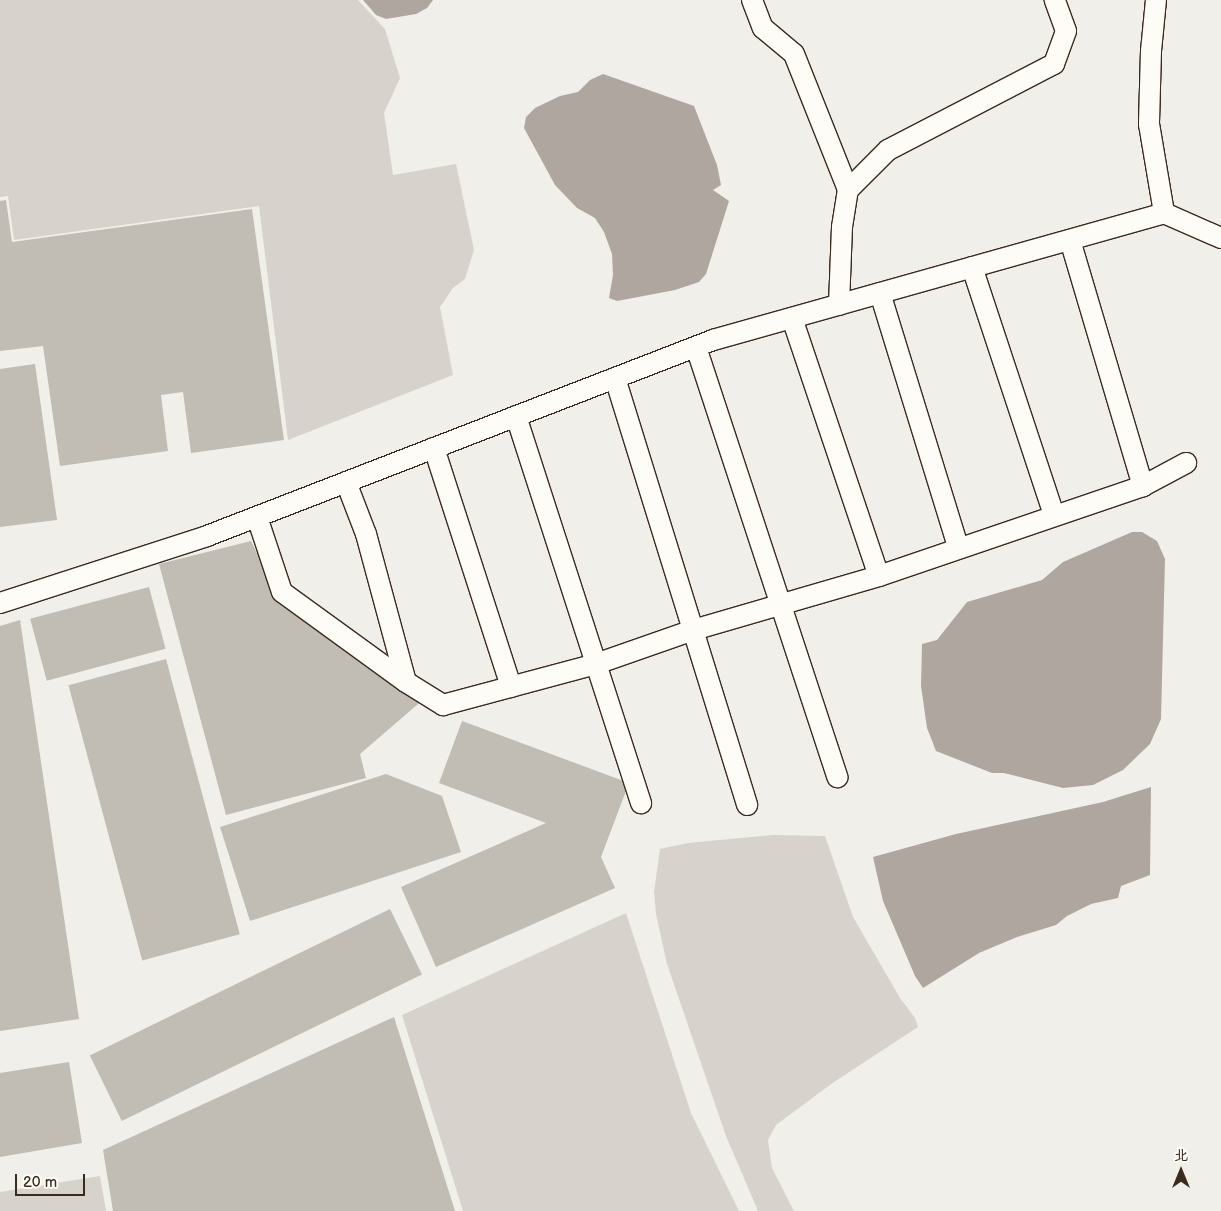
<!DOCTYPE html>
<html>
<head>
<meta charset="utf-8">
<style>
  body { margin:0 }
  #map { position:relative; width:1221px; height:1211px; overflow:hidden; background:#f1efea; font-family:"Balsamiq Sans","LXGW WenKai TC",sans-serif }
  div>[style] { position:absolute }
  .green>* { inset:0; background:#d7d2cc }
  .water>* { inset:0; background:#aea69f }
  .building>* { inset:0; background:#c1bcb4; transform-origin:0 0 }
  .roads { filter:drop-shadow(1px 0 #3b2a1e) drop-shadow(-1px 0 #3b2a1e) drop-shadow(0 1px #3b2a1e) drop-shadow(0 -1px #3b2a1e) }
  .street>* { height:20px; margin:-10px; padding:0 10px; transform-origin:10px; border-radius:10px; background:#fdfcf7 }
  span { translate:-50% -50%; white-space:nowrap; text-align:center; line-height:1.15; -webkit-text-stroke:4px #fdfcf7; paint-order:stroke }
  .north { position:absolute; left:1156px; top:1146px; width:50px; height:50px; -webkit-text-stroke:4px #fdfcf7; paint-order:stroke; rotate:0deg; font-size:14px; font-weight:700; line-height:20px; text-align:center; color:#3b2a1e }
  .north::after { content:''; display:block; margin:auto; width:18px; height:22px; background:#3b2a1e; clip-path:polygon(50% 0,100% 100%,50% 72%,0 100%) }
  .scale { position:absolute; left:15px; top:1174px; width:70px; height:22px; box-sizing:border-box; border:2px solid #3b2a1e; border-top:0; padding-left:6px; font-size:15px; line-height:18px; white-space:nowrap; color:#3b2a1e; -webkit-text-stroke:4px #fdfcf7; paint-order:stroke }
</style>
</head>
<body>
<div id="map">
  <div class="green">
    <div style="clip-path:polygon(0 0,358px 0,385px 29px,400px 78px,384px 113px,393px 175px,456px 164px,474px 250px,465px 279px,453px 288px,440px 307px,453px 375px,288px 440px,259px 206px,14px 240px,8px 196px,0 197px)"></div>
    <div style="clip-path:polygon(772px 835px,825px 836px,853px 917px,900px 998px,915px 1018px,918px 1027px,834px 1082px,776px 1125px,768px 1140px,772px 1168px,794px 1211px,758px 1211px,726px 1136px,667px 964px,656px 914px,654px 892px,660px 849px,688px 843px)"></div>
    <div style="clip-path:polygon(626px 913px,691px 1113px,739px 1211px,463px 1211px,402px 1015px)"></div>
    <div style="clip-path:polygon(100px 1176px,106px 1211px,0 1211px,0 1192px)"></div>
  </div>
  <div class="water">
    <div style="clip-path:polygon(363px 0,433px 0,427px 8px,416px 14px,386px 19px,376px 15px)"></div>
    <div style="clip-path:polygon(603px 74px,694px 106px,717px 165px,721px 185px,713px 190px,729px 201px,706px 274px,699px 282px,675px 290px,617px 301px,609px 298px,613px 275px,612px 254px,604px 232px,595px 218px,577px 208px,555px 185px,524px 128px,526px 117px,535px 108px,560px 96px,578px 92px,590px 80px)"></div>
    <div style="clip-path:polygon(1132px 532px,1142px 532px,1157px 541px,1165px 559px,1161px 719px,1150px 744px,1123px 770px,1093px 785px,1063px 788px,1004px 773px,992px 773px,936px 751px,927px 728px,921px 686px,922px 644px,937px 640px,967px 602px,1042px 580px,1063px 562px)"></div>
    <div style="clip-path:polygon(1151px 787px,1150px 875px,1121px 886px,1118px 898px,1091px 904px,1067px 916px,1056px 925px,1017px 937px,979px 953px,923px 988px,915px 976px,883px 901px,873px 857px,956px 834px,1103px 802px)"></div>
  </div>
  <div class="building">
    <div style="clip-path:polygon(6px 200px,12px 242px,252px 209px,284px 440px,191px 453px,183px 392px,161px 395px,168px 451px,60px 466px,43px 346px,0 351px,0 201px)"></div>
    <div style="clip-path:polygon(35px 364px,57px 520px,0 527px,0 369px)"></div>
    <div style="clip-path:polygon(251px 541px,275px 590px,425px 698px,360px 754px,366px 778px,226px 815px,159px 564px)"></div>
    <div style="left:149px;top:587px;width:64px;height:123px;rotate:75deg"></div>
    <div style="clip-path:polygon(20px 620px,79px 1019px,0 1031px,0 626px)"></div>
    <div style="left:166px;top:659px;width:285px;height:101px;rotate:75deg"></div>
    <div style="clip-path:polygon(462px 721px,629px 783px,601px 857px,615px 888px,436px 967px,401px 887px,546px 823px,439px 783px)"></div>
    <div style="clip-path:polygon(386px 774px,442px 796px,461px 852px,250px 921px,220px 827px)"></div>
    <div style="left:390px;top:909px;width:73px;height:334px;rotate:64deg"></div>
    <div style="clip-path:polygon(394px 1017px,455px 1211px,113px 1211px,103px 1150px)"></div>
    <div style="clip-path:polygon(69px 1062px,82px 1143px,0 1157px,0 1073px)"></div>
  </div>
  <div class="roads">
    <div class="street">
      <div style="left:752px;top:0;width:30px;rotate:69deg"></div>
      <div style="left:763px;top:28px;width:40px;rotate:40deg"></div>
      <div style="left:794px;top:54px;width:146px;rotate:68.3deg"></div>
      <div style="left:1156px;top:0;width:51px;rotate:95.6deg"></div>
      <div style="left:1151px;top:51px;width:73px;rotate:91.6deg"></div>
      <div style="left:1149px;top:124px;width:90px;rotate:80.4deg"></div>
      <div style="left:1070px;top:240px;width:257px;rotate:73.5deg"></div>
      <div style="left:972px;top:267px;width:261px;rotate:71.7deg"></div>
      <div style="left:880px;top:293px;width:266px;rotate:72.9deg"></div>
      <div style="left:839px;top:305px;width:78px;rotate:-87.8deg"></div>
      <div style="left:842px;top:227px;width:37px;rotate:-81deg"></div>
      <div style="left:848px;top:190px;width:57px;rotate:-45deg"></div>
      <div style="left:888px;top:150px;width:187px;rotate:-27.4deg"></div>
      <div style="left:1054px;top:64px;width:35px;rotate:-70deg"></div>
      <div style="left:1066px;top:31px;width:33px;rotate:-110deg"></div>
      <div style="left:792px;top:318px;width:272px;rotate:71.4deg"></div>
      <div style="left:696px;top:347px;width:453px;rotate:71.8deg"></div>
      <div style="left:615px;top:378px;width:447px;rotate:72.8deg"></div>
      <div style="left:516px;top:416px;width:407px;rotate:72.1deg"></div>
      <div style="left:434px;top:448px;width:251px;rotate:72.1deg"></div>
      <div style="left:346px;top:482px;width:56px;rotate:69deg"></div>
      <div style="left:366px;top:534px;width:153px;rotate:74.9deg"></div>
      <div style="left:257px;top:517px;width:79px;rotate:71.6deg"></div>
      <div style="left:282px;top:592px;width:153px;rotate:36deg"></div>
      <div style="left:406px;top:682px;width:44px;rotate:31.9deg"></div>
      <div style="left:443px;top:705px;width:158px;rotate:-15deg"></div>
      <div style="left:596px;top:664px;width:103px;rotate:-19.3deg"></div>
      <div style="left:693px;top:630px;width:194px;rotate:-16.2deg"></div>
      <div style="left:879px;top:576px;width:279px;rotate:-18.8deg"></div>
      <div style="left:1143px;top:486px;width:49px;rotate:-28.1deg"></div>
      <div style="left:0;top:603px;width:218px;rotate:-17.9deg"></div>
      <div style="left:207px;top:536px;width:543px;rotate:-21.17deg"></div>
      <div style="left:713px;top:340px;width:469px;rotate:-15.7deg"></div>
      <div style="left:1164px;top:213px;width:62px;rotate:23.7deg"></div>
    </div>
  </div>
  <div class="north">北</div>
  <div class="scale">20 m</div>
</div>
</body>
</html>
